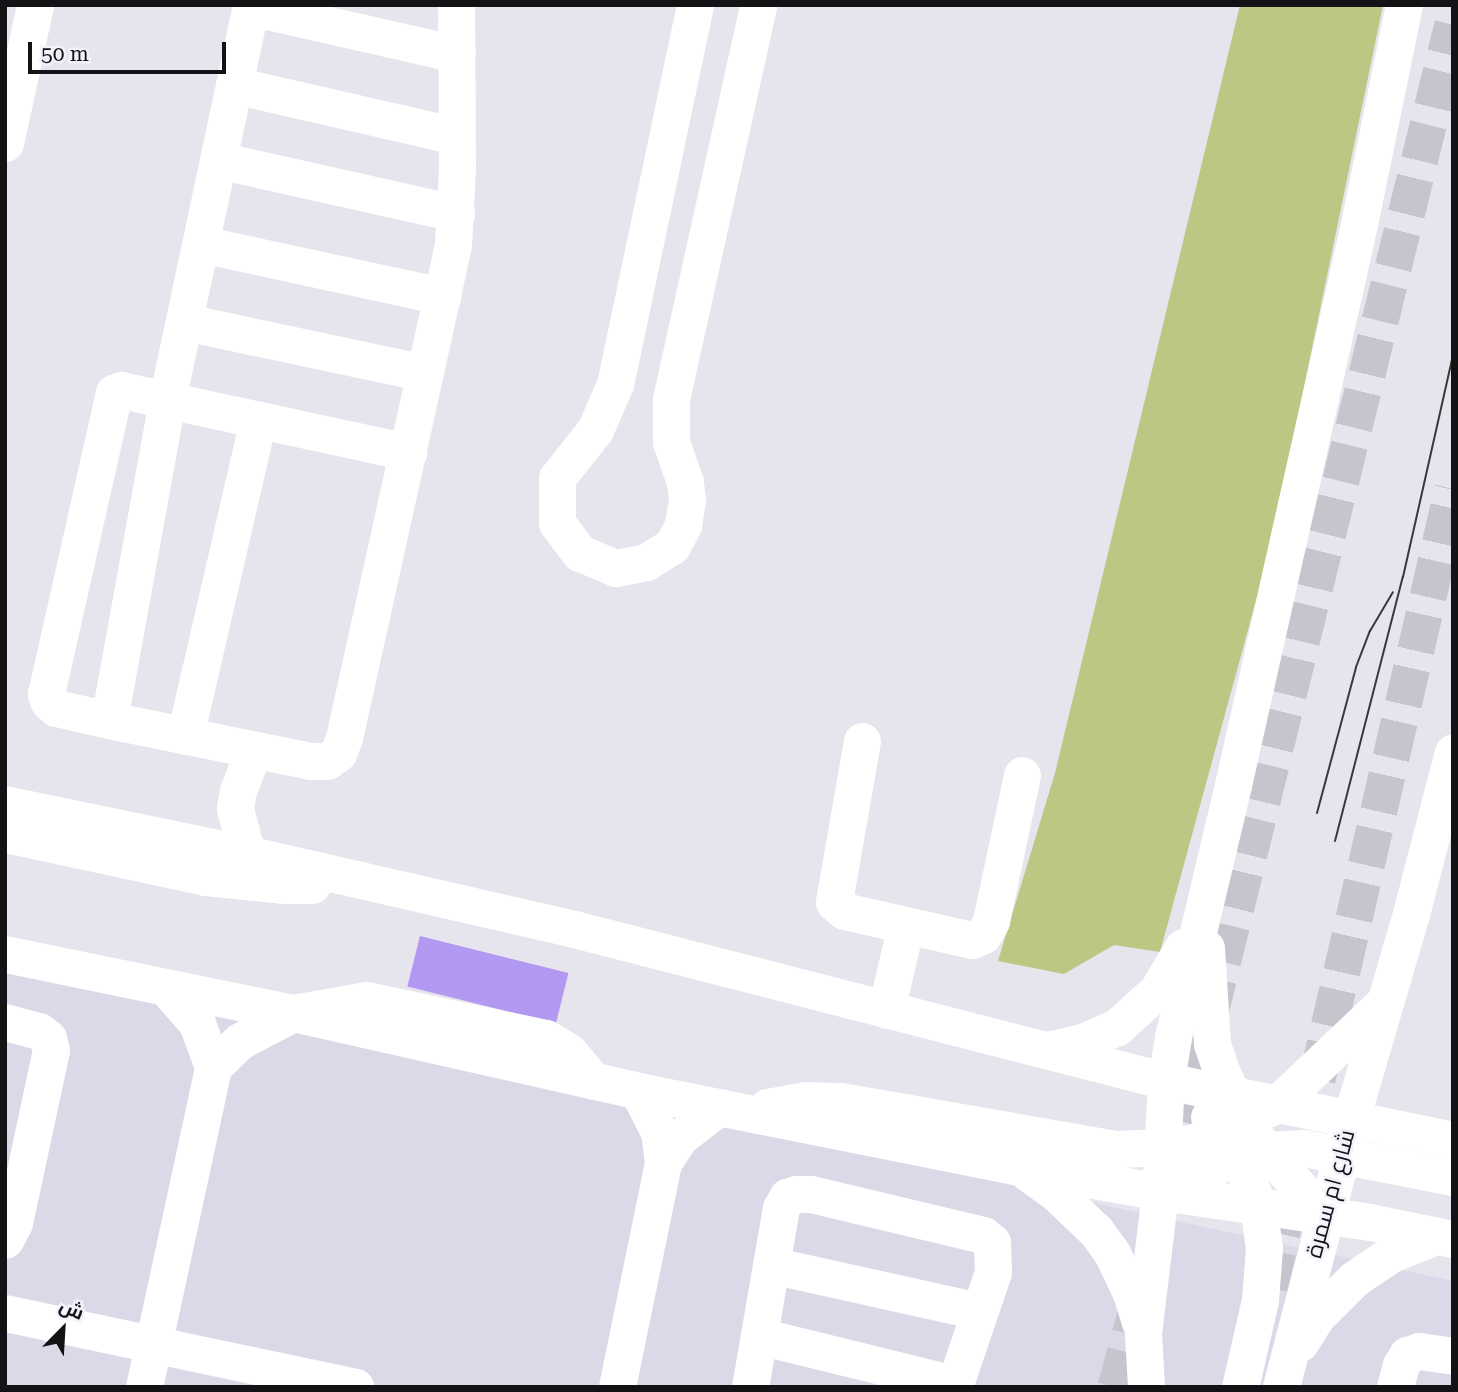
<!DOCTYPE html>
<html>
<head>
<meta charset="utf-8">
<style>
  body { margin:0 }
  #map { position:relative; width:1458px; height:1392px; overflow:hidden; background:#e6e4ed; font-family:"Roboto Serif",Cairo,serif }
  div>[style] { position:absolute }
  .built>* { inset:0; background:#dcd8e8 }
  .green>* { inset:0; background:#bdc683 }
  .building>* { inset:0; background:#b398f2; transform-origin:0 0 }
  .minor-tunnel>* { height:37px; margin-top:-18.5px; transform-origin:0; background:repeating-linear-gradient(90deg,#c6c4cd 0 37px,transparent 0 55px) }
  .minor>* { height:37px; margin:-18.5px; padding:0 18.5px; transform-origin:18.5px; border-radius:18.5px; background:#fff }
  .tram>* { height:2px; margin:-1px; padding:0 1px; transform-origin:1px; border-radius:1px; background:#39383c }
  span { translate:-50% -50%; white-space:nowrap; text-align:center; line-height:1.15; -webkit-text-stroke:5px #f3f1fa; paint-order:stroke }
  .street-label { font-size:23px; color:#131215 }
  .frame { position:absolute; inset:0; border:7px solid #131215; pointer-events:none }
  .north { position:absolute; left:28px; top:1294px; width:70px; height:70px; -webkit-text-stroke:5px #f3f1fa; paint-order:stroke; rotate:24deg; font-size:19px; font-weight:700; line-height:28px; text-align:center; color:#131215 }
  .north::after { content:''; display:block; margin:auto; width:24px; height:32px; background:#131215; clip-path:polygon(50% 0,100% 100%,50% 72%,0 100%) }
  .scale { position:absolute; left:28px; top:42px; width:198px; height:32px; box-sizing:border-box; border:4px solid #131215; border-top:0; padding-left:9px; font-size:21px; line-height:24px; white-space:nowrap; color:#131215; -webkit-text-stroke:5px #f3f1fa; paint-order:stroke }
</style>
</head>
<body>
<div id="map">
  <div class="built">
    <div style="clip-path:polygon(5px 966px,1453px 1281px,1453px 1387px,5px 1387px)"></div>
  </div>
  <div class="green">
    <div style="clip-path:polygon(1240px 5px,1383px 5px,1272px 542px,1160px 952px,1114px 945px,1064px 974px,998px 961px,1055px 773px)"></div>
  </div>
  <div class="building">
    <div style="left:420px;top:936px;width:153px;height:52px;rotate:14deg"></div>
  </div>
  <div class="minor-tunnel">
    <div style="left:1317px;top:1079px;width:606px;rotate:-77.04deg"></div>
    <div style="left:1170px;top:1175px;width:1185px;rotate:-76.19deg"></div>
    <div style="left:1269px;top:1287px;width:110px;rotate:-76.8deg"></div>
    <div style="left:1116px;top:1387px;width:84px;rotate:-74.8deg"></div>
  </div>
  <div class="minor">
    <div style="left:251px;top:5px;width:405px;rotate:102deg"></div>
    <div style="left:167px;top:401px;width:324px;rotate:100.3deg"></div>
    <div style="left:109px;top:720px;width:205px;rotate:11.5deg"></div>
    <div style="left:310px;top:761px;width:17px"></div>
    <div style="left:327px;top:761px;width:14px;rotate:-36deg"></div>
    <div style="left:338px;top:753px;width:16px;rotate:-68deg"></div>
    <div style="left:344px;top:738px;width:505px;rotate:-77.53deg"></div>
    <div style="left:453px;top:245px;width:76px;rotate:-87deg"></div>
    <div style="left:457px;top:169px;width:164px;rotate:-90.3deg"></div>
    <div style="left:695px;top:5px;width:387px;rotate:101.9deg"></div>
    <div style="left:615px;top:384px;width:50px;rotate:113.5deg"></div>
    <div style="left:595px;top:430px;width:61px;rotate:128.4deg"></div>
    <div style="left:557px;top:478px;width:45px;rotate:90deg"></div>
    <div style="left:557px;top:523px;width:38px;rotate:53deg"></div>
    <div style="left:580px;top:553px;width:39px;rotate:23deg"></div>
    <div style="left:616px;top:568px;width:31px;rotate:-11deg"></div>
    <div style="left:646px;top:562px;width:31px;rotate:-32deg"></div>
    <div style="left:672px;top:546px;width:24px;rotate:-62deg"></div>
    <div style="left:683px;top:525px;width:24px;rotate:-81deg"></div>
    <div style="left:687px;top:501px;width:19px;rotate:-96deg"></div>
    <div style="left:685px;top:482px;width:42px;rotate:-109.3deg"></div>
    <div style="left:671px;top:442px;width:43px;rotate:-90deg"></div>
    <div style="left:671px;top:399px;width:403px;rotate:-77.5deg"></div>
    <div style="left:250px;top:7px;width:212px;rotate:12.8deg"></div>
    <div style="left:234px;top:85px;width:228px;rotate:12.9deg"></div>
    <div style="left:5px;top:143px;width:141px;rotate:-77.7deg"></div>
    <div style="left:218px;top:160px;width:244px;rotate:12.6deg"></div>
    <div style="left:201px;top:244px;width:247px;rotate:12.2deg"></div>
    <div style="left:185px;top:322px;width:245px;rotate:12deg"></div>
    <div style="left:109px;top:720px;width:54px;rotate:-167.2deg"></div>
    <div style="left:56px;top:708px;width:9px;rotate:-139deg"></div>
    <div style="left:49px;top:702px;width:9px;rotate:-111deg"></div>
    <div style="left:46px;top:694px;width:309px;rotate:-77.3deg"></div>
    <div style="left:114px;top:393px;width:8px;rotate:-23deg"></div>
    <div style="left:121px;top:390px;width:294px;rotate:12.2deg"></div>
    <div style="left:185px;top:736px;width:324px;rotate:-77deg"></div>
    <div style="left:862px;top:741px;width:163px;rotate:99.9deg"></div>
    <div style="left:834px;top:902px;width:13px;rotate:42deg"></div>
    <div style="left:844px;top:911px;width:131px;rotate:12.8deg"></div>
    <div style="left:972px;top:940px;width:12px;rotate:-24deg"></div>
    <div style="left:983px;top:935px;width:16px;rotate:-60deg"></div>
    <div style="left:991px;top:921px;width:149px;rotate:-78deg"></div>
    <div style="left:5px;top:804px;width:247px;rotate:11.7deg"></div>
    <div style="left:247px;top:854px;width:335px;rotate:12.9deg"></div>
    <div style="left:574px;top:929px;width:611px;rotate:14.4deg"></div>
    <div style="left:1166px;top:1081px;width:293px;rotate:11.6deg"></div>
    <div style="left:5px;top:834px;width:205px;rotate:12.1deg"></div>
    <div style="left:205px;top:877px;width:77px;rotate:5.9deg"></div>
    <div style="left:282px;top:885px;width:30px"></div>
    <div style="left:247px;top:854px;width:47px;rotate:-104.9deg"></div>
    <div style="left:235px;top:809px;width:18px;rotate:-81deg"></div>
    <div style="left:238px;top:791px;width:43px;rotate:-69.4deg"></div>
    <div style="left:1206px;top:948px;width:96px;rotate:86.4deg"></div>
    <div style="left:1212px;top:1044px;width:31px;rotate:71deg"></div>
    <div style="left:1222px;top:1073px;width:53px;rotate:64.4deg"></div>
    <div style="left:1245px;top:1121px;width:35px;rotate:55deg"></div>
    <div style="left:1265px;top:1150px;width:88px;rotate:47.3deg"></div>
    <div style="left:5px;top:954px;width:294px;rotate:11.6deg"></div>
    <div style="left:293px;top:1013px;width:354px;rotate:12.7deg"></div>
    <div style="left:638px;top:1091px;width:389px;rotate:11.3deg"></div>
    <div style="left:1020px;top:1167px;width:142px;rotate:10.1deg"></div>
    <div style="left:1160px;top:1192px;width:212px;rotate:8.1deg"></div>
    <div style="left:1370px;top:1222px;width:85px;rotate:11.6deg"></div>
    <div style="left:886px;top:1010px;width:87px;rotate:-76.8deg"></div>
    <div style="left:5px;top:1022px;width:35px;rotate:15deg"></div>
    <div style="left:39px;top:1031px;width:11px;rotate:38deg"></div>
    <div style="left:48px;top:1038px;width:12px;rotate:76deg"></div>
    <div style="left:51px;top:1050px;width:177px;rotate:102.1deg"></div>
    <div style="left:14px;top:1223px;width:19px;rotate:118deg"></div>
    <div style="left:1047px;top:1050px;width:36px;rotate:-13deg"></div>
    <div style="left:1082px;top:1042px;width:38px;rotate:-23deg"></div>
    <div style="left:1117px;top:1027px;width:54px;rotate:-42deg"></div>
    <div style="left:1157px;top:991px;width:51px;rotate:-59.4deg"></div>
    <div style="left:213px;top:1067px;width:37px;rotate:-44deg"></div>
    <div style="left:240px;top:1041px;width:60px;rotate:-27.8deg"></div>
    <div style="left:293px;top:1013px;width:75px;rotate:-10deg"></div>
    <div style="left:367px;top:1000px;width:183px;rotate:12deg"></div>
    <div style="left:546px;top:1038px;width:27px;rotate:31deg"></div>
    <div style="left:569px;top:1052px;width:38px;rotate:50deg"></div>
    <div style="left:767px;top:1107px;width:39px;rotate:-10deg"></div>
    <div style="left:805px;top:1100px;width:36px;rotate:2deg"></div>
    <div style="left:841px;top:1101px;width:280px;rotate:9.9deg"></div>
    <div style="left:1117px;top:1149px;width:47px;rotate:-2.4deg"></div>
    <div style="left:1164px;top:1147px;width:30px;rotate:-9deg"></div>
    <div style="left:1194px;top:1142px;width:90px;rotate:-24.3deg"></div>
    <div style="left:1276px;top:1105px;width:150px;rotate:-43.4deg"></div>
    <div style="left:1209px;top:1117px;width:49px;rotate:53.4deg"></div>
    <div style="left:1238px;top:1156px;width:53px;rotate:67.8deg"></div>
    <div style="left:1258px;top:1205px;width:43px;rotate:82.1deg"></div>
    <div style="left:1264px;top:1248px;width:52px;rotate:94.4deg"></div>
    <div style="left:1260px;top:1300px;width:89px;rotate:102.9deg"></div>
    <div style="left:663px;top:1163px;width:30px;rotate:-57deg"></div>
    <div style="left:679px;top:1138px;width:51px;rotate:-37.8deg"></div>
    <div style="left:1027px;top:1172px;width:34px;rotate:36deg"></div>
    <div style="left:1055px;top:1192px;width:57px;rotate:43.6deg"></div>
    <div style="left:1096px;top:1231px;width:27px;rotate:54deg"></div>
    <div style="left:1112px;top:1253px;width:44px;rotate:64.6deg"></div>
    <div style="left:1131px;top:1293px;width:31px;rotate:73deg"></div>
    <div style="left:1160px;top:1192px;width:86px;rotate:-24.8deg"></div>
    <div style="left:1238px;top:1156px;width:28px;rotate:-13deg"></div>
    <div style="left:1265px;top:1150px;width:39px;rotate:-3deg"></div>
    <div style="left:1304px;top:1148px;width:152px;rotate:11deg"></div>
    <div style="left:771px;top:1265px;width:213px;rotate:12.5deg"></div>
    <div style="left:5px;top:1313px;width:358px;rotate:11.9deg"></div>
    <div style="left:759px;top:1336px;width:202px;rotate:13.8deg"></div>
    <div style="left:1300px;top:1343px;width:31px;rotate:-58deg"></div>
    <div style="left:1316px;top:1317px;width:54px;rotate:-45deg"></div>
    <div style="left:1354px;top:1279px;width:45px;rotate:-34deg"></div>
    <div style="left:1391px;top:1254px;width:48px;rotate:-21.8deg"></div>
    <div style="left:144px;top:1387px;width:327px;rotate:-77.8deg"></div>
    <div style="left:213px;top:1067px;width:47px;rotate:-110deg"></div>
    <div style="left:197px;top:1023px;width:47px;rotate:-131.5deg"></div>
    <div style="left:617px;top:1387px;width:229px;rotate:-78.4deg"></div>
    <div style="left:663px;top:1163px;width:31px;rotate:-97deg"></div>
    <div style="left:659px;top:1132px;width:46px;rotate:-117.1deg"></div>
    <div style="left:750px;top:1387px;width:182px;rotate:-80.2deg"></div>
    <div style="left:781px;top:1208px;width:13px;rotate:-61deg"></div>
    <div style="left:787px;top:1197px;width:9px;rotate:-18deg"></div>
    <div style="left:796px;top:1194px;width:15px"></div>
    <div style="left:811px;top:1194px;width:177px;rotate:13.4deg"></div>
    <div style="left:983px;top:1235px;width:11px;rotate:38deg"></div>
    <div style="left:992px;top:1242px;width:30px;rotate:88deg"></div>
    <div style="left:993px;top:1272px;width:121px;rotate:108.7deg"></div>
    <div style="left:1146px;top:1387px;width:54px;rotate:-93.2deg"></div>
    <div style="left:1143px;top:1333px;width:142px;rotate:-83.1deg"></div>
    <div style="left:1160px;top:1192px;width:111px;rotate:-86.9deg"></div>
    <div style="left:1166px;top:1081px;width:45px;rotate:-81deg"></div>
    <div style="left:1173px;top:1037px;width:259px;rotate:-76.6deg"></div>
    <div style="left:1233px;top:785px;width:575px;rotate:-77.34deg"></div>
    <div style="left:1359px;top:224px;width:224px;rotate:-78.4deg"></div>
    <div style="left:1281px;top:1387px;width:277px;rotate:-75.4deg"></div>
    <div style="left:1351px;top:1119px;width:214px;rotate:-73.7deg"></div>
    <div style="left:1411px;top:914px;width:167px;rotate:-75.5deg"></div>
    <div style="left:1395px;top:1387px;width:23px;rotate:-75deg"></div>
    <div style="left:1401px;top:1365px;width:12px;rotate:-59deg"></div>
    <div style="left:1407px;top:1355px;width:13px;rotate:-18deg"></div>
    <div style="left:1419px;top:1351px;width:34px;rotate:8deg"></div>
  </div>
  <div class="tram">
    <div style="left:1317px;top:813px;width:151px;rotate:-75deg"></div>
    <div style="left:1356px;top:667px;width:39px;rotate:-69deg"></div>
    <div style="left:1370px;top:631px;width:45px;rotate:-59.5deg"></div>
    <div style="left:1335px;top:841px;width:273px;rotate:-75.6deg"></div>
    <div style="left:1403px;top:577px;width:228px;rotate:-77.3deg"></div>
  </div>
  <div class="street-label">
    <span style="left:1331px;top:1194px;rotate:-75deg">شارع ام سمرة</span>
  </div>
  <div class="frame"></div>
  <div class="north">ش</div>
  <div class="scale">50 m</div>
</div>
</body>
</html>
